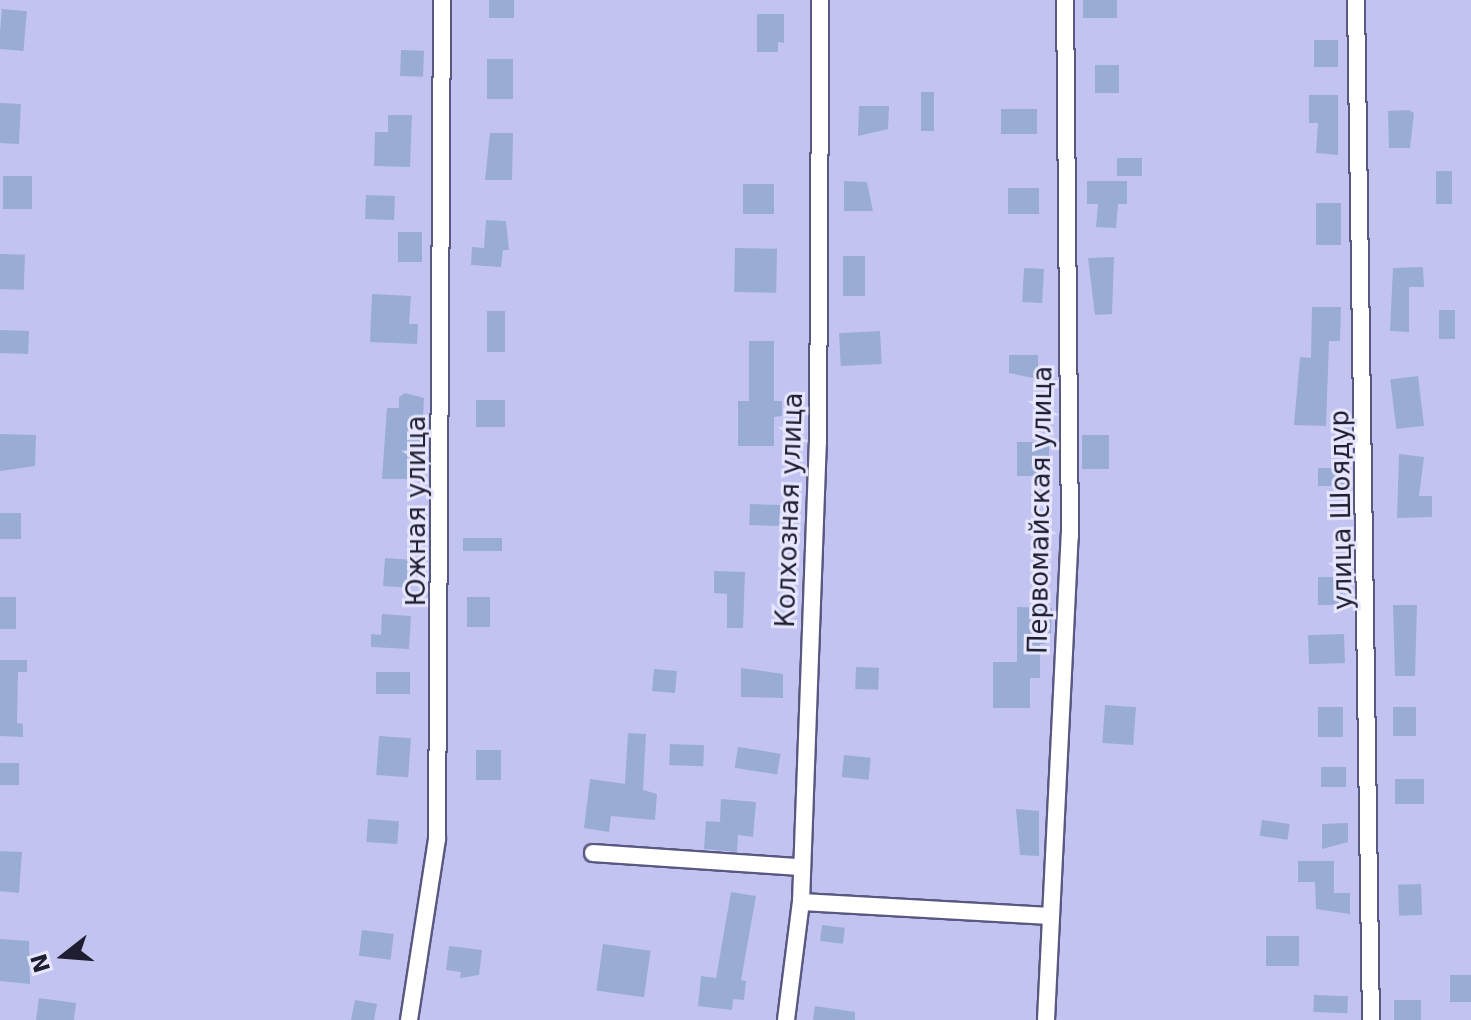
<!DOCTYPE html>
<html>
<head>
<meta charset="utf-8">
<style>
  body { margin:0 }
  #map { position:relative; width:1471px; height:1020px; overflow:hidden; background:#c3c3f2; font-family:"DejaVu Sans",sans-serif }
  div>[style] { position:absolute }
  .building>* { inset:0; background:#98acd6; transform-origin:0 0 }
  .roads { filter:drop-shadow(2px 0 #595881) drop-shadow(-2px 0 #595881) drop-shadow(0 2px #595881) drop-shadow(0 -2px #595881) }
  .minor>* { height:16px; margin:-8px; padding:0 8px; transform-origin:8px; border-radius:8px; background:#fff }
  span { translate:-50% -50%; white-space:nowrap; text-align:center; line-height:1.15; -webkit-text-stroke:6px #e6e6fe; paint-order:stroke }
  .street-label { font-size:26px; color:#1f1e30 }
  .north { position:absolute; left:24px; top:916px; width:80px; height:80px; -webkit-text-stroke:6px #e6e6fe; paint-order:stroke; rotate:253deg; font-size:22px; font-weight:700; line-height:32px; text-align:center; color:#1f1e30 }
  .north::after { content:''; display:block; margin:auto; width:28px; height:36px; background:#1f1e30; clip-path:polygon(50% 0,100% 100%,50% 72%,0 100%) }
</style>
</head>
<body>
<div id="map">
  <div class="building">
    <div style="left:489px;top:0;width:25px;height:18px"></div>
    <div style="left:1083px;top:0;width:34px;height:18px"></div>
    <div style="left:2px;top:9px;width:25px;height:40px;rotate:5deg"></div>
    <div style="clip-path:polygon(757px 14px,784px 14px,784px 43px,778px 42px,778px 52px,757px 52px)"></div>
    <div style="left:1314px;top:40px;width:24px;height:27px"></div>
    <div style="left:401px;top:50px;width:23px;height:26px;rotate:2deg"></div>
    <div style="left:487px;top:59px;width:26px;height:40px"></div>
    <div style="left:1095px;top:65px;width:24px;height:28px"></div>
    <div style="left:921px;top:92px;width:13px;height:39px"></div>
    <div style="clip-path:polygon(1309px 95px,1338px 95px,1338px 155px,1316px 153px,1318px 123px,1309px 123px)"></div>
    <div style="left:0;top:103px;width:21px;height:40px;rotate:3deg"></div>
    <div style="clip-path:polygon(859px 106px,889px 106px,888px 129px,858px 136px)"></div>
    <div style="left:1001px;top:109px;width:36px;height:25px"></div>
    <div style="clip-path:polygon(1409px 110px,1414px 113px,1410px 148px,1389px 148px,1388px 111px)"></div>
    <div style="clip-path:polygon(388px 115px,412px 115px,410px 167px,374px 166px,375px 132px,388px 132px)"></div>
    <div style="clip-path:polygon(490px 133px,513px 133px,512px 180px,485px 180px)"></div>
    <div style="left:1142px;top:158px;width:18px;height:25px;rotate:90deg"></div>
    <div style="left:1436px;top:171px;width:16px;height:33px"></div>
    <div style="left:3px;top:176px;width:29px;height:33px"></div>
    <div style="clip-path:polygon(844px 181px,867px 182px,873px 211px,844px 211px)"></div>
    <div style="clip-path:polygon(1087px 181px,1127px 181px,1127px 204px,1118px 204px,1116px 228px,1096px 227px,1098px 204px,1087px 204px)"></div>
    <div style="left:743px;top:184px;width:31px;height:30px"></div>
    <div style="left:1008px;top:188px;width:31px;height:26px"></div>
    <div style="left:366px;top:195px;width:29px;height:24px;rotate:2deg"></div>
    <div style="left:1316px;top:203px;width:25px;height:42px"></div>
    <div style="clip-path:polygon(486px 220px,506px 221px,509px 250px,503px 250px,501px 267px,471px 265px,472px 247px,484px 248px)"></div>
    <div style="left:398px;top:232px;width:24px;height:30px"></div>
    <div style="left:735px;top:248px;width:42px;height:44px;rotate:1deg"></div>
    <div style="left:0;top:254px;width:25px;height:35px;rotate:2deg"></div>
    <div style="left:843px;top:256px;width:22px;height:40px"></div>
    <div style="clip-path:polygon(1114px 257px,1112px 314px,1095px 315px,1088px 258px)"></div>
    <div style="clip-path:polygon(1423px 267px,1424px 287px,1409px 287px,1409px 332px,1390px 331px,1393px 268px)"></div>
    <div style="left:1024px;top:268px;width:20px;height:34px;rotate:3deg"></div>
    <div style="clip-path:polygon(372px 294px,411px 296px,409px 324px,418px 324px,417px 344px,370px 342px)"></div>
    <div style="clip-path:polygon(1312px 307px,1341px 307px,1340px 341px,1329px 341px,1326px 426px,1294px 425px,1300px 357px,1311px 358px)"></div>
    <div style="left:1439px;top:310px;width:16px;height:29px"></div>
    <div style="left:487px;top:311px;width:18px;height:41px"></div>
    <div style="left:0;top:330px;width:29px;height:23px;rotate:2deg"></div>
    <div style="left:880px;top:331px;width:33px;height:41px;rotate:87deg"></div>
    <div style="clip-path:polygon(749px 341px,774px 341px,774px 401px,782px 401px,782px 416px,774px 417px,774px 446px,738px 446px,738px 401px,749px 401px)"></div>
    <div style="clip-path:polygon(1009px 355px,1038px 355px,1038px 379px,1009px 373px)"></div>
    <div style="left:1418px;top:376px;width:50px;height:28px;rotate:83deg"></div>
    <div style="clip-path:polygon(405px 393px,424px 398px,420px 479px,382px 479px,387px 408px,399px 408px,399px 397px)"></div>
    <div style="left:476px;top:400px;width:29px;height:27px"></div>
    <div style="clip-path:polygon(0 434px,36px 435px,35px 466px,0 471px)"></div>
    <div style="left:1082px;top:435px;width:27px;height:34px"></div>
    <div style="left:1017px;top:442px;width:32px;height:34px"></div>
    <div style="clip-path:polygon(1399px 454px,1424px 457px,1419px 496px,1432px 496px,1432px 517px,1397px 518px)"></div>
    <div style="left:1318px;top:468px;width:27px;height:18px"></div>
    <div style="left:750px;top:504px;width:30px;height:21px;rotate:2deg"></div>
    <div style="left:0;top:513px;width:21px;height:26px"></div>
    <div style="left:463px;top:538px;width:39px;height:13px"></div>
    <div style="left:385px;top:558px;width:29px;height:28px;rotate:4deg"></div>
    <div style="clip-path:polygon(714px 571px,745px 572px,743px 628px,727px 628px,727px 594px,714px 593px)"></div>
    <div style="left:1318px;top:577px;width:25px;height:28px"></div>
    <div style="left:0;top:597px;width:16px;height:32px"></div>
    <div style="left:467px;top:597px;width:23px;height:30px"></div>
    <div style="clip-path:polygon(1393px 605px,1417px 605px,1415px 676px,1395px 676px)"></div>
    <div style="clip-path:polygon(1017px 607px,1052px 608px,1051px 633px,1045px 633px,1045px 644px,1040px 644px,1040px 678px,1030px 678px,1030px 708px,993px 708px,993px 662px,1017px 662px)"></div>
    <div style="clip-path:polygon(382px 614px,411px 616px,409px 649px,371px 647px,371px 634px,381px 635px)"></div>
    <div style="left:1344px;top:634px;width:29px;height:36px;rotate:88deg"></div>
    <div style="clip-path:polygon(0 660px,27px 660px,27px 672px,18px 672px,17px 723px,23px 724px,23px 737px,0 736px)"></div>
    <div style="left:856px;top:667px;width:23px;height:22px;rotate:2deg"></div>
    <div style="clip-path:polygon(741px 668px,783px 674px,783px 698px,741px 697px)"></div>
    <div style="left:654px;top:669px;width:23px;height:22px;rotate:5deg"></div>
    <div style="left:376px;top:672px;width:34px;height:22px"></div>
    <div style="left:1105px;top:705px;width:31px;height:38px;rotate:4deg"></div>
    <div style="left:1318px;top:707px;width:25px;height:30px"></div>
    <div style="left:1393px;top:707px;width:23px;height:29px"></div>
    <div style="clip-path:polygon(628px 733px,646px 734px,643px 790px,657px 794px,655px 820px,611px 816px,609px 832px,584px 828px,590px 779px,625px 784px)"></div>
    <div style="left:379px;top:736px;width:32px;height:39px;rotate:4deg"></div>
    <div style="left:670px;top:744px;width:34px;height:21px;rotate:2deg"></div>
    <div style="left:738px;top:747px;width:43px;height:21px;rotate:9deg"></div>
    <div style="left:476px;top:750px;width:25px;height:30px"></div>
    <div style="left:844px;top:755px;width:27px;height:22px;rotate:6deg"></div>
    <div style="left:0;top:763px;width:19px;height:22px"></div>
    <div style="left:1346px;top:767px;width:20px;height:25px;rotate:90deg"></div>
    <div style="left:1395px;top:779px;width:29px;height:25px"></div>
    <div style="clip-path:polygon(721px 799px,756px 802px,753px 837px,738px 835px,737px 852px,704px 849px,706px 821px,720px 822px)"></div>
    <div style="clip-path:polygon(1016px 809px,1039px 811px,1039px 856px,1020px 855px)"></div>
    <div style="left:368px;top:819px;width:31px;height:23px;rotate:4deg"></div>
    <div style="left:1262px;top:820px;width:28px;height:16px;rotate:8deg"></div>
    <div style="clip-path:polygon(1348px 823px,1348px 842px,1322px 849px,1322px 824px)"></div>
    <div style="clip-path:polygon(0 851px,22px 852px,19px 893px,0 891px)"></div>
    <div style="clip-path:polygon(1298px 861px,1334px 861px,1334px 893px,1350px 893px,1350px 914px,1316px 909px,1315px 882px,1298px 882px)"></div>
    <div style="left:1421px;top:884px;width:31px;height:23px;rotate:88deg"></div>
    <div style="clip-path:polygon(731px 892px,756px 896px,741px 980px,746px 981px,744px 1000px,733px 999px,732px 1010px,698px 1006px,701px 976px,716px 978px)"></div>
    <div style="left:822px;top:925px;width:23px;height:16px;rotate:7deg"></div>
    <div style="left:362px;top:930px;width:32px;height:26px;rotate:7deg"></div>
    <div style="left:1266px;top:936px;width:33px;height:30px"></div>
    <div style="clip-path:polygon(0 939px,29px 941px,30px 984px,0 981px)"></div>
    <div style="left:603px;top:944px;width:48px;height:47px;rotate:8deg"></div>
    <div style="clip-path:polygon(449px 946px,482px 950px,479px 975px,460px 978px,461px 972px,446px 970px)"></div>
    <div style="left:1450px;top:975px;width:21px;height:27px"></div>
    <div style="left:1314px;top:995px;width:34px;height:17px;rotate:2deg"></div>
    <div style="clip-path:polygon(39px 998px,76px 1003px,74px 1020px,36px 1020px)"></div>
    <div style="clip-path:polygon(355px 1000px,377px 1004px,374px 1020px,351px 1020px)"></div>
    <div style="left:1394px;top:1000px;width:27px;height:20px"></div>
    <div style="clip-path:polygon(815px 1006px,855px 1012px,855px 1020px,813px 1020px)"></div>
  </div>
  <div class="roads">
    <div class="minor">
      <div style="left:1356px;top:0;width:1020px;rotate:89.16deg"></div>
      <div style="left:593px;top:853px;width:207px;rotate:3.9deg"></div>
      <div style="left:801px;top:902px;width:250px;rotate:3.2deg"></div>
      <div style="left:409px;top:1020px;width:183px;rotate:-81.2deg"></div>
      <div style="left:437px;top:839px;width:839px;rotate:-89.66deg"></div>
      <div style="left:786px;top:1020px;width:119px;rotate:-82.8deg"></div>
      <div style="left:801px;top:902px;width:459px;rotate:-87.9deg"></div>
      <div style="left:818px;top:443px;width:443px;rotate:-89.7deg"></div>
      <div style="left:1046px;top:1020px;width:485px;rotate:-87.2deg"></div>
      <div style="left:1070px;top:536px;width:536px;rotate:-90.53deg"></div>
    </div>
  </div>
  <div class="street-label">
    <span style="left:790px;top:510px;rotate:-88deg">Колхозная улица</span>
    <span style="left:1041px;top:510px;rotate:-89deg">Первомайская улица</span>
    <span style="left:1342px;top:510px;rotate:-91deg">улица Шоядур</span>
    <span style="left:417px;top:511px;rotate:-90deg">Южная улица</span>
  </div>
  <div class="north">N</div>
</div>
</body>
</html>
